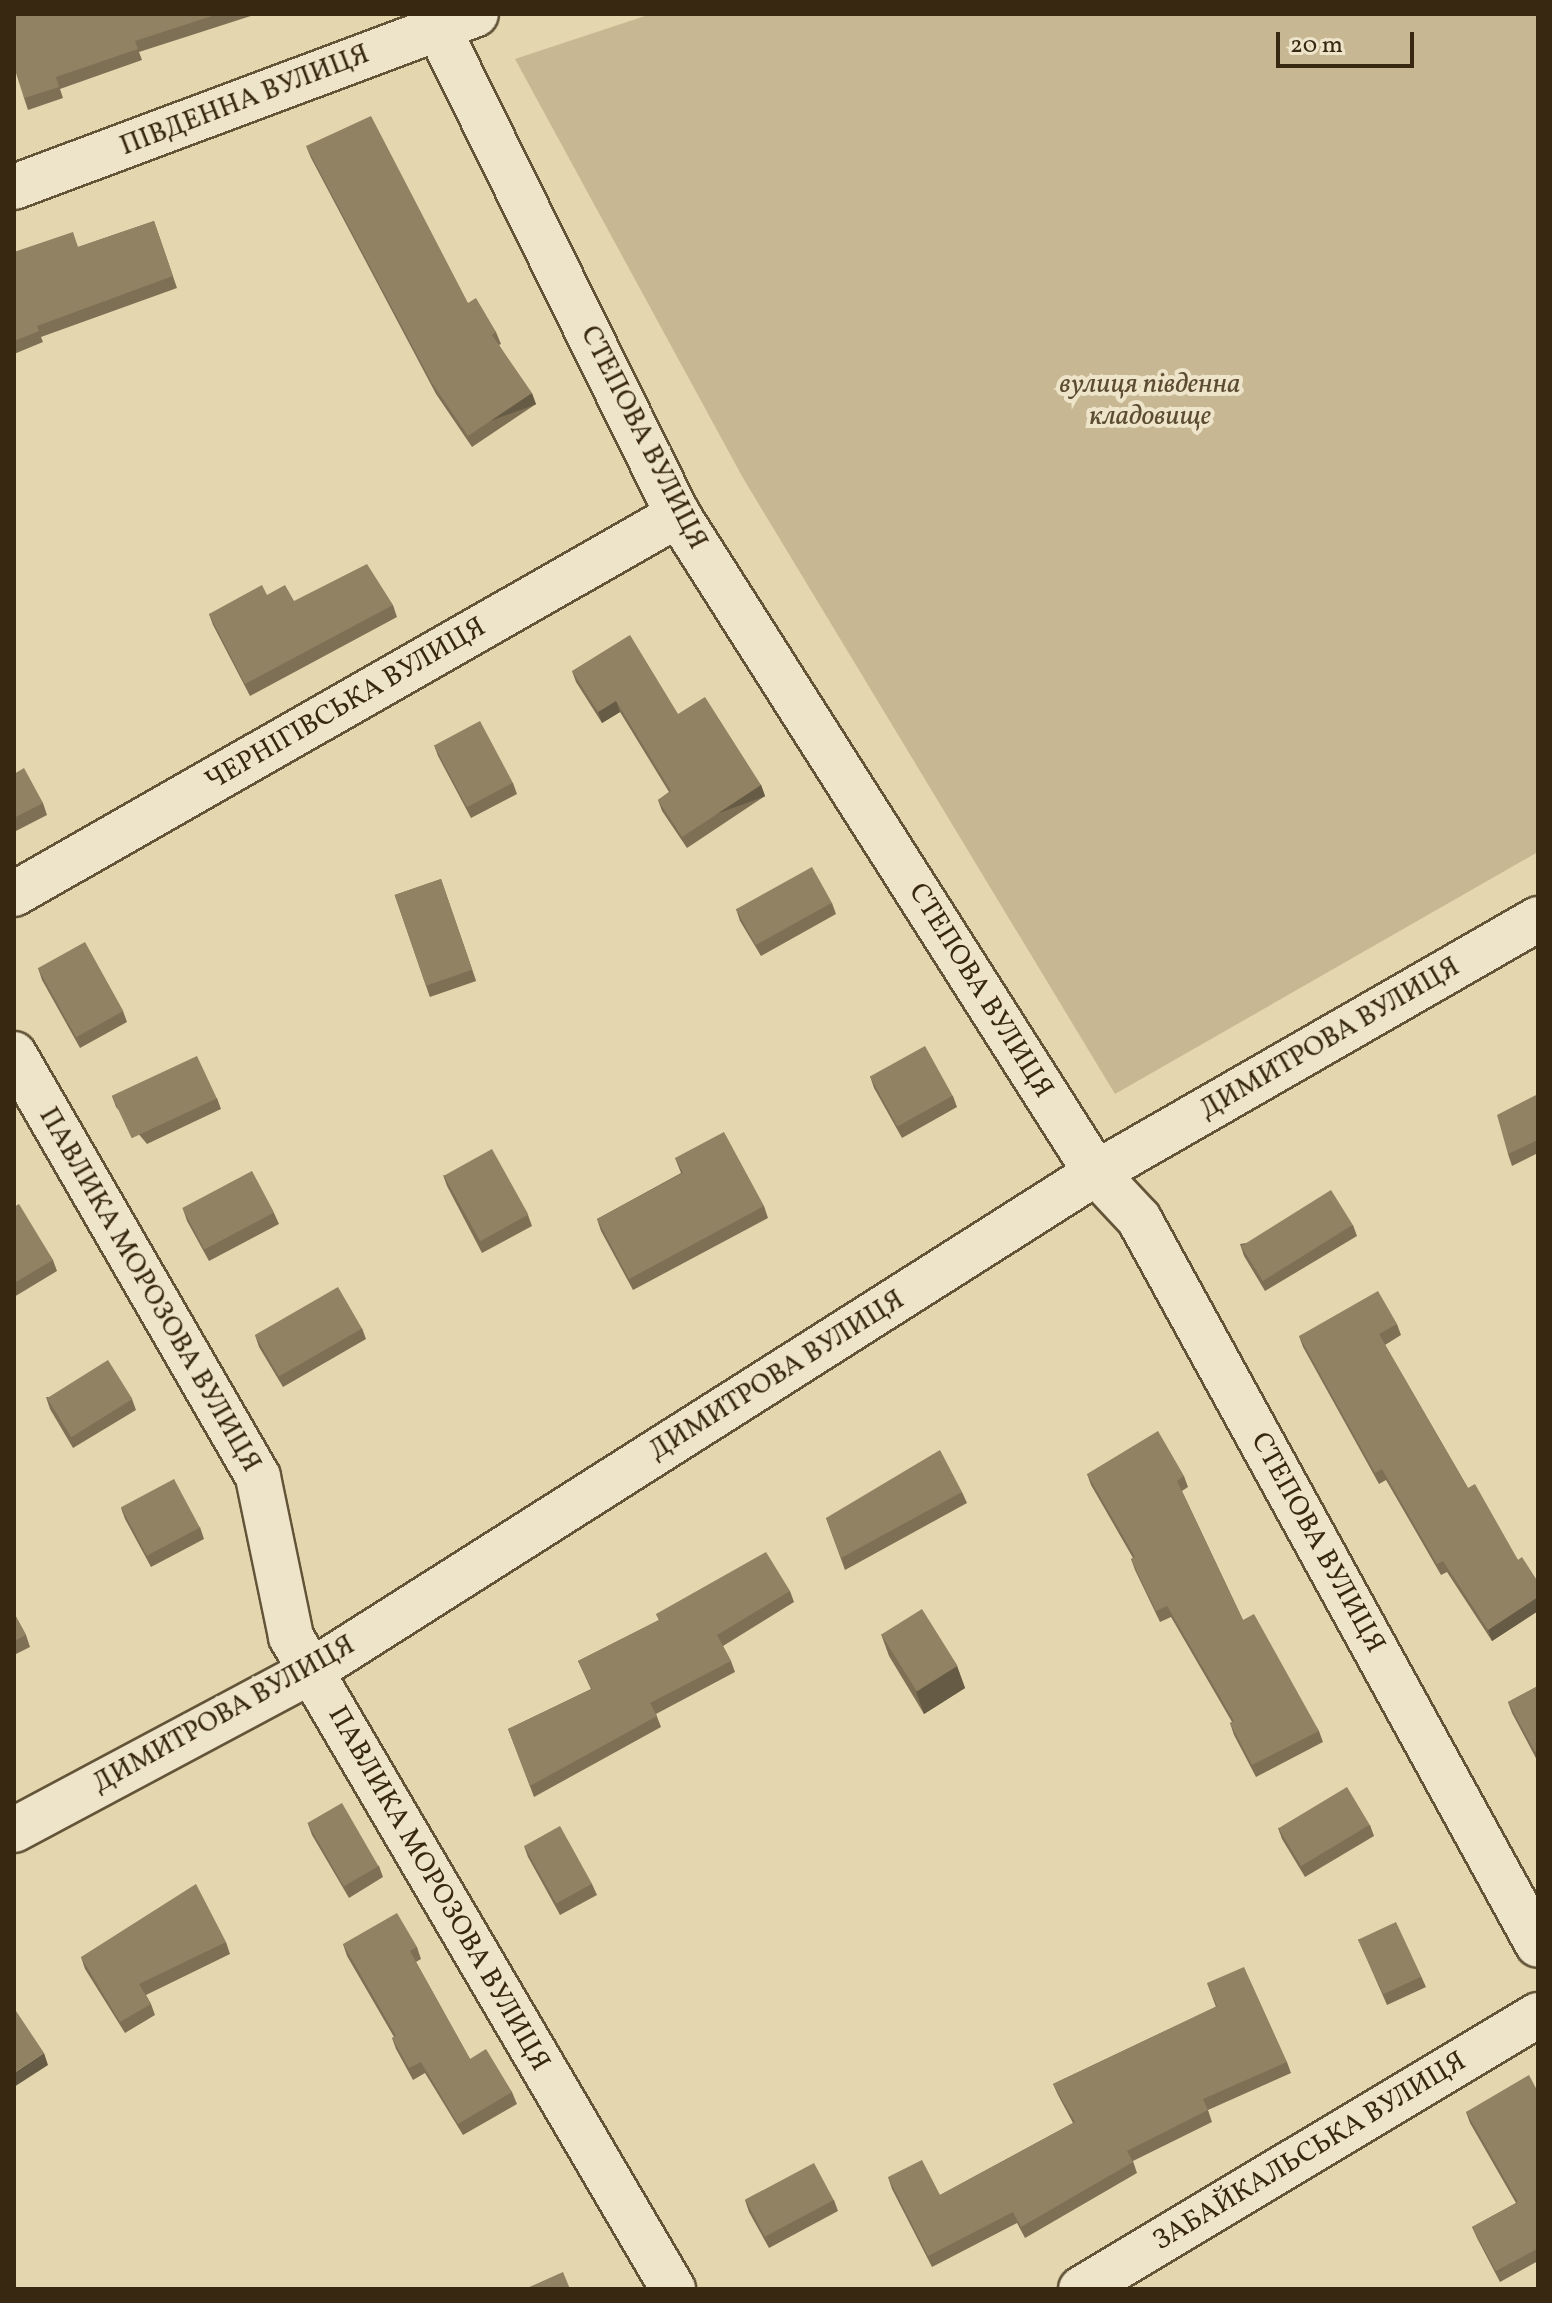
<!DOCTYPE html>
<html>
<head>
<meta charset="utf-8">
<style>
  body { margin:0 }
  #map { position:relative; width:1552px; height:2303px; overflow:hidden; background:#e4d6ae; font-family:Vollkorn,serif }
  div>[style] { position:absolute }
  .green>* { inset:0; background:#c7b893 }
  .roads { filter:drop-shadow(2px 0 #635438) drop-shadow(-2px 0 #635438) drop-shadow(0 2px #635438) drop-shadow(0 -2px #635438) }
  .street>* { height:44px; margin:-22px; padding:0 22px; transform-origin:22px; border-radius:22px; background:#ede4ca }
  .wall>* { inset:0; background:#7d7055; transform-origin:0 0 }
  .shaded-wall>* { inset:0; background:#665b45; transform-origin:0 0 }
  .building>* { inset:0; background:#918263; transform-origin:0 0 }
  span { translate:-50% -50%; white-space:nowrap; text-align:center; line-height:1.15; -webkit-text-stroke:8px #ede4ca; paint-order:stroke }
  .street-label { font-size:28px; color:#382811 }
  .park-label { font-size:28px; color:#5c4c32; font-style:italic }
  .frame { position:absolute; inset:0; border:16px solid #382811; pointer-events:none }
  .scale { position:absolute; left:1276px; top:32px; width:138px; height:36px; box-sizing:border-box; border:4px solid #382811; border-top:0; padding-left:10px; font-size:24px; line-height:28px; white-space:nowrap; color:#382811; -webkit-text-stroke:6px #ede4ca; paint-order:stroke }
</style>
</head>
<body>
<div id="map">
  <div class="green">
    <div style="clip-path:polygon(651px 14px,1538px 14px,1538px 852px,1115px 1094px,743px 478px,515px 59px)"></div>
  </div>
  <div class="roads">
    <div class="street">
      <div style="left:438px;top:28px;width:543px;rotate:63.77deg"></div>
      <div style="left:678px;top:515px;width:780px;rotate:57.57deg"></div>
      <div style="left:1096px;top:1173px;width:63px;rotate:46.9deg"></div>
      <div style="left:1139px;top:1219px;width:828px;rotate:61.21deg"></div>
      <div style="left:14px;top:187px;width:493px;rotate:-20.5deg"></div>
      <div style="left:14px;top:894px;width:765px;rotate:-29.72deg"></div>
      <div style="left:14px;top:1054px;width:488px;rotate:60deg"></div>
      <div style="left:258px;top:1477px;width:163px;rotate:78.3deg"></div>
      <div style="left:291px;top:1637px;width:756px;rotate:59.63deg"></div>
      <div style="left:14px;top:1830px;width:336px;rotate:-28.1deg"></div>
      <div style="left:310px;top:1672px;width:931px;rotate:-32.41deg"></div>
      <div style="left:1096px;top:1173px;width:510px;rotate:-29.88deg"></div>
      <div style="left:1081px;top:2289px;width:533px;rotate:-30.95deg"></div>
    </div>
  </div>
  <div class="wall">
    <div style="clip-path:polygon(14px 14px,257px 14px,139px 52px,142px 60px,60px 89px,63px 98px,28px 110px,24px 98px)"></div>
    <div style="clip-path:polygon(306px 146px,468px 303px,496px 332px,501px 344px,499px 345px,536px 404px,472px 447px,436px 394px,311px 158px)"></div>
    <div style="clip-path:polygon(154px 221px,177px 288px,41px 337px,43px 342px,14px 354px,14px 252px,78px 247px)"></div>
    <div style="clip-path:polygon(267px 595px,294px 601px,393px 605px,397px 617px,250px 696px,213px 625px,209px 614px)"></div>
    <div style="clip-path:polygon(572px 671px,678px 714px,761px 785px,765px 796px,687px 848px,662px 811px,658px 800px,669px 792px,620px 712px,602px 723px,576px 682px)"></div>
    <div style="clip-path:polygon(434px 745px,513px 783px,517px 794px,471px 818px,438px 756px)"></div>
    <div style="clip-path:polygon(14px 774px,43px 803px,47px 815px,14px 832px)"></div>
    <div style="left:441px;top:879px;width:108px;height:49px;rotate:71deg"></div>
    <div style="clip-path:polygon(832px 903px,836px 914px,761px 956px,740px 921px,736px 909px)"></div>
    <div style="clip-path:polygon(38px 968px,123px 1011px,127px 1022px,80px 1048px,42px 980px)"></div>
    <div style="clip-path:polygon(870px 1076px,953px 1096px,957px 1107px,902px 1138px,874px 1088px)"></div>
    <div style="clip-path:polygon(1538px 1094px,1538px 1153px,1512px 1166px,1508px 1154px)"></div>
    <div style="clip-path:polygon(112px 1096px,217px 1098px,221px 1109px,147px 1144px,116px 1107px)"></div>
    <div style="clip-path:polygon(675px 1158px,764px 1206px,768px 1218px,633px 1290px,601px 1231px,597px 1219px,681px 1173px)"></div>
    <div style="clip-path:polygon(443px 1175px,528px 1215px,532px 1226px,482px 1253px,447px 1186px)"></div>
    <div style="clip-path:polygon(14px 1207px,53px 1260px,57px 1271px,14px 1297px)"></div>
    <div style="clip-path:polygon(183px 1209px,274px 1213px,279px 1224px,209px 1261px,187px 1221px)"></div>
    <div style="clip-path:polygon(1353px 1225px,1357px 1236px,1265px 1291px,1244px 1256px,1240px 1244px)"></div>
    <div style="clip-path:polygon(1397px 1324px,1401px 1335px,1385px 1345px,1468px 1488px,1518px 1560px,1538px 1582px,1538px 1611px,1492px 1641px,1447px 1572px,1441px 1575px,1386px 1480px,1379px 1484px,1303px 1347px,1299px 1336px)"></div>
    <div style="clip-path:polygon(362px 1328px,366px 1339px,283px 1387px,259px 1347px,255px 1335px)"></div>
    <div style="clip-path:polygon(46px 1397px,132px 1399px,136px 1410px,73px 1448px,50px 1409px)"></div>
    <div style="clip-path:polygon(1087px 1474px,1184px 1476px,1188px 1487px,1182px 1491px,1243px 1620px,1319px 1731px,1323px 1742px,1256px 1777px,1234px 1735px,1230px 1723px,1232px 1722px,1171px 1617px,1160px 1622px,1135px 1570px,1131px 1559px,1133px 1558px,1091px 1485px)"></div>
    <div style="clip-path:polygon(962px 1492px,967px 1503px,845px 1570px,826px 1518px)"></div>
    <div style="clip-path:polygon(121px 1508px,200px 1527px,204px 1539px,151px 1567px,125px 1519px)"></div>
    <div style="clip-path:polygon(790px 1591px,794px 1602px,723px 1646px,731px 1661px,735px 1672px,656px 1714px,661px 1727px,534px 1797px,508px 1729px,591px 1689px,578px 1661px,659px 1620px,656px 1614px)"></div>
    <div style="clip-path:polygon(14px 1613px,26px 1635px,30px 1647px,14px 1655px)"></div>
    <div style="clip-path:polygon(881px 1634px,957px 1666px,965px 1688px,924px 1714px,889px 1656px)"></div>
    <div style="clip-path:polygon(1538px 1686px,1538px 1762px,1512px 1713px,1508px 1702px)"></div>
    <div style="clip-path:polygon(308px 1824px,379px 1866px,383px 1877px,349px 1898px,312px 1835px)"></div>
    <div style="clip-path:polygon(1370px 1825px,1374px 1836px,1305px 1877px,1282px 1839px,1278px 1828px)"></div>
    <div style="clip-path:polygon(524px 1846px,592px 1884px,597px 1895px,560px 1915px,528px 1857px)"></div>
    <div style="clip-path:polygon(1358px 1939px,1421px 1976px,1426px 1987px,1387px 2005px)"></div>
    <div style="clip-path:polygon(226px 1942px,230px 1954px,146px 1995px,151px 2004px,155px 2015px,125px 2033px,85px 1969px,81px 1957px)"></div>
    <div style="clip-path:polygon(343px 1944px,417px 1947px,421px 1959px,416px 1962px,470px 2059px,512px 2092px,517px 2104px,463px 2135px,425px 2073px,413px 2080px,396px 2049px,392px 2038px,394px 2037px,347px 1956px)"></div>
    <div style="clip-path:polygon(1207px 1983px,1287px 2062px,1291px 2073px,1208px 2110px,1212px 2122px,1133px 2161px,1137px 2173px,1025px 2238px,1017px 2223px,932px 2267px,892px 2189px,888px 2177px,940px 2195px,1073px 2123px,1058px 2095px,1053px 2084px,1216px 2007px)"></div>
    <div style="clip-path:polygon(1538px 2092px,1538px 2261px,1500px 2282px,1477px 2238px,1472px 2227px,1516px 2203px,1470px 2123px,1466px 2112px)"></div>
    <div style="clip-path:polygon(745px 2200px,834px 2200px,838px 2211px,769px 2248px,749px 2212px)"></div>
  </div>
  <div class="shaded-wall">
    <div style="left:532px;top:393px;width:12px;height:77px;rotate:70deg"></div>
    <div style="clip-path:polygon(616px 701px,620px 712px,602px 723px,598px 712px)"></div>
    <div style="left:761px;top:785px;width:12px;height:95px;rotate:70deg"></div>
    <div style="clip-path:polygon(1538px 1597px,1538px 1611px,1492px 1641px,1488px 1630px)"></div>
    <div style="clip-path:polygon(957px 1666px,965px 1688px,924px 1714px,916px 1692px)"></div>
    <div style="clip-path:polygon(44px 2053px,48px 2065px,14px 2087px,14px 2073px)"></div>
  </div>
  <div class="building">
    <div style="clip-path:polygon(14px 14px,218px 14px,135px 41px,138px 49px,56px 77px,59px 87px,24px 98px,14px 67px)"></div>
    <div style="clip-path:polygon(371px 116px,468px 303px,476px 298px,496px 332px,492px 335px,532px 393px,468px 436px,432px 383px,306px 146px)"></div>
    <div style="clip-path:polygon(154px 221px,173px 276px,37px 326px,39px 331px,14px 341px,14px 252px,73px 232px,78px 247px)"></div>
    <div style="clip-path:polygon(367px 564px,393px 605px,245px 684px,209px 614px,262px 585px,267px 595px,285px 585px,294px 601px)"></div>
    <div style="clip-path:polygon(630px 635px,678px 714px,705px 697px,761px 785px,682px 837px,658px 800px,671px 791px,616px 701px,598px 712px,572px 671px)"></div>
    <div style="left:480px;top:721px;width:70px;height:52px;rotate:62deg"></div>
    <div style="clip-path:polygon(24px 768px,43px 803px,14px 818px,14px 774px)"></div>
    <div style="left:812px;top:867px;width:41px;height:87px;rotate:61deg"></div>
    <div style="left:441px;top:879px;width:96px;height:49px;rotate:71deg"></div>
    <div style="left:85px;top:942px;width:79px;height:54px;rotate:61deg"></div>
    <div style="left:925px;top:1046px;width:57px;height:63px;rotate:61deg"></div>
    <div style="left:197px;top:1056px;width:47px;height:94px;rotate:65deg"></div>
    <div style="clip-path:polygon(1538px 1094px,1538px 1140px,1508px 1154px,1497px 1115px)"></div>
    <div style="clip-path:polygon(724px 1132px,764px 1206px,629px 1279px,597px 1219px,683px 1173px,675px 1158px)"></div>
    <div style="left:492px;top:1149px;width:75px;height:55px;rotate:61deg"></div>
    <div style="left:252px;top:1171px;width:47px;height:79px;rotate:62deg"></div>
    <div style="left:1331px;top:1190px;width:41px;height:106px;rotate:58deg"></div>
    <div style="clip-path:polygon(19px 1204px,53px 1260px,14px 1283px,14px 1207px)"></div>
    <div style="left:338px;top:1287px;width:48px;height:96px;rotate:60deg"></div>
    <div style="clip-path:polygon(1378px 1291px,1397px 1324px,1379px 1334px,1468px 1488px,1475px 1484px,1518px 1560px,1522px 1557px,1538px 1582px,1538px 1597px,1488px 1630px,1443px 1561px,1437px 1564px,1382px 1469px,1375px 1473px,1299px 1336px)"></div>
    <div style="left:108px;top:1360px;width:46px;height:72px;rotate:58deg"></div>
    <div style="clip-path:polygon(1158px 1431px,1184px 1476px,1177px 1481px,1243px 1620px,1254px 1614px,1319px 1731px,1252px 1765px,1230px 1723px,1234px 1721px,1167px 1606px,1156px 1611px,1131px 1559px,1135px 1557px,1087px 1474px)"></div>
    <div style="clip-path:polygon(940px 1450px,962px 1492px,841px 1558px,826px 1518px)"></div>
    <div style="left:174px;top:1479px;width:55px;height:60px;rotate:62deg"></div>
    <div style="clip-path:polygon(766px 1552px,790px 1591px,717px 1635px,731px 1661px,650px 1703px,657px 1716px,530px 1786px,508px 1729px,592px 1689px,578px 1661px,659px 1620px,656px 1614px)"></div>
    <div style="left:922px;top:1609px;width:67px;height:48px;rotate:58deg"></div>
    <div style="clip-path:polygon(14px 1613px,26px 1635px,14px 1641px)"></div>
    <div style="clip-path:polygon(1538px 1686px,1538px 1750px,1535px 1752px,1508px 1702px)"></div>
    <div style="left:1347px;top:1787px;width:44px;height:80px;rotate:59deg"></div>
    <div style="left:342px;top:1803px;width:73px;height:40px;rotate:60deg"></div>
    <div style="left:560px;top:1826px;width:66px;height:41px;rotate:61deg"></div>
    <div style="clip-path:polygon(196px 1884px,226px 1942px,139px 1984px,151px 2004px,120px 2022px,81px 1957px)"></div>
    <div style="clip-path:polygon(397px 1913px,417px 1947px,410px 1951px,470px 2059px,486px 2049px,512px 2092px,458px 2124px,421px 2062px,409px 2068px,392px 2038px,396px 2036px,343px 1944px)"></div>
    <div style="left:1396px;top:1922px;width:60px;height:42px;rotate:65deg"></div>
    <div style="clip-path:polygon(1244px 1967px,1287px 2062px,1203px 2099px,1208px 2110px,1127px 2151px,1133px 2162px,1021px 2227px,1013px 2212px,928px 2256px,888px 2177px,922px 2160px,940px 2195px,1075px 2122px,1053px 2084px,1217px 2006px,1207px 1983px)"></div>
    <div style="clip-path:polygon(14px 2008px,44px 2053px,14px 2073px)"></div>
    <div style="clip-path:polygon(1529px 2075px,1538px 2092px,1538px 2251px,1537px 2249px,1496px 2271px,1472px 2227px,1518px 2202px,1466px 2112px)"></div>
    <div style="left:814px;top:2163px;width:42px;height:78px;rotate:62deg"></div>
    <div style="clip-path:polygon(563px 2272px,570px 2289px,525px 2289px)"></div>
  </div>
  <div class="street-label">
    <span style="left:245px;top:101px;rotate:-21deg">ПІВДЕННА ВУЛИЦЯ</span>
    <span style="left:643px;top:438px;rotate:63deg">СТЕПОВА ВУЛИЦЯ</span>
    <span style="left:346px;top:705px;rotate:-30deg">ЧЕРНІГІВСЬКА ВУЛИЦЯ</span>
    <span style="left:980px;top:991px;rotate:58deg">СТЕПОВА ВУЛИЦЯ</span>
    <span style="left:1330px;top:1039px;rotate:-30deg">ДИМИТРОВА ВУЛИЦЯ</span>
    <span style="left:149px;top:1290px;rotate:60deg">ПАВЛИКА МОРОЗОВА ВУЛИЦЯ</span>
    <span style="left:777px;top:1376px;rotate:-32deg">ДИМИТРОВА ВУЛИЦЯ</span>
    <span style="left:1317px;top:1543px;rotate:61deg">СТЕПОВА ВУЛИЦЯ</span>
    <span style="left:224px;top:1715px;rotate:-29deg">ДИМИТРОВА ВУЛИЦЯ</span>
    <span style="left:438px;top:1889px;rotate:60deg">ПАВЛИКА МОРОЗОВА ВУЛИЦЯ</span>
    <span style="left:1310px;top:2152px;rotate:-31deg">ЗАБАЙКАЛЬСЬКА ВУЛИЦЯ</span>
  </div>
  <div class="park-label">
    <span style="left:1150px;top:401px">вулиця південна<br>кладовище</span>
  </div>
  <div class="frame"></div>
  <div class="scale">20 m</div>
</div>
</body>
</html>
